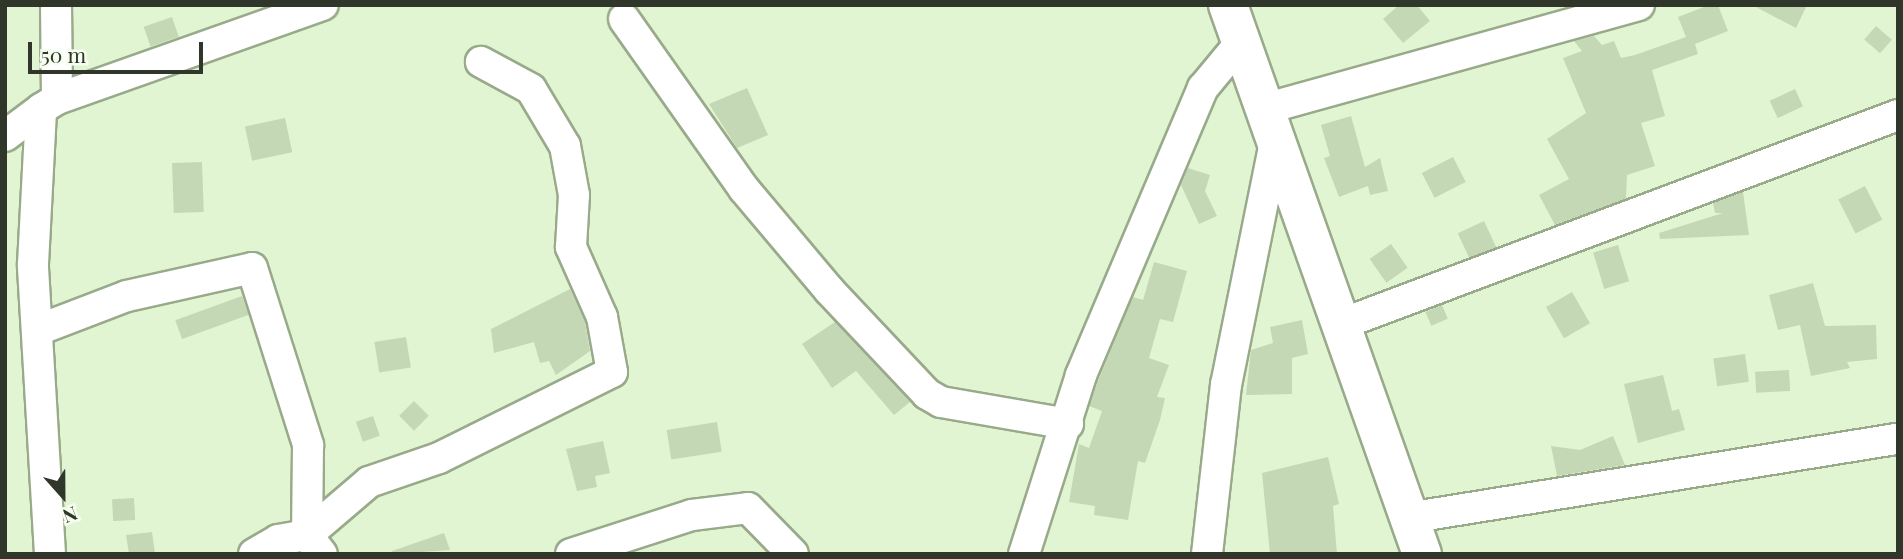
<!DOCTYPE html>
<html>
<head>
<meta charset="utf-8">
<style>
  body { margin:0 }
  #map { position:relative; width:1903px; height:559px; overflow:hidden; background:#e2f5d3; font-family:"Playfair Display",serif }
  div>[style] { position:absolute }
  .building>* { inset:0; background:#c5d8b6; transform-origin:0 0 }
  .roads { filter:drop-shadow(2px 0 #98aa8a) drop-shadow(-2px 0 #98aa8a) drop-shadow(0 2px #98aa8a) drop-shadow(0 -2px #98aa8a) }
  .minor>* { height:30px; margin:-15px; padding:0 15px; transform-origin:15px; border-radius:15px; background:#fff }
  .major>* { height:38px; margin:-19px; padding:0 19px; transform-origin:19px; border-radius:19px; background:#fff }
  span { translate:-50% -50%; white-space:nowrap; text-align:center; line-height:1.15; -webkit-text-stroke:6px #f6fef0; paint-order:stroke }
  .frame { position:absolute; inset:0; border:7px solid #30372a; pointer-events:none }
  .north { position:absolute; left:28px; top:461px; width:70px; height:70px; -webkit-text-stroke:5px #f6fef0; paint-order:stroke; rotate:159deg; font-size:19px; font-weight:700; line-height:28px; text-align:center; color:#30372a }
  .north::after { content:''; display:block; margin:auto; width:24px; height:32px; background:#30372a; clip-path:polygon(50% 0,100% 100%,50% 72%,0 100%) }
  .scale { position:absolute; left:28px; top:42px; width:175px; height:32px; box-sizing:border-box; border:4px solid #30372a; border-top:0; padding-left:9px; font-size:21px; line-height:24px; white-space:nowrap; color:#30372a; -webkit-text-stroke:5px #f6fef0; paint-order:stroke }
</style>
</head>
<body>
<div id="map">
  <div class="building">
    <div style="clip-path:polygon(1399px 5px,1417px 5px,1430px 21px,1403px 43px,1383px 19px)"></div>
    <div style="clip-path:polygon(1709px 5px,1718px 5px,1728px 31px,1695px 44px,1698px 54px,1652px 70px,1665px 116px,1641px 123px,1655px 166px,1627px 175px,1626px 199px,1555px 225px,1539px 195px,1569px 179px,1547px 139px,1586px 113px,1563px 58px,1582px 51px,1574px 41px,1594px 36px,1602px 45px,1614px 41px,1621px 58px,1635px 55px,1686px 37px,1678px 17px)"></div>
    <div style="clip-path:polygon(1752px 5px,1807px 5px,1796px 28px)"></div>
    <div style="left:172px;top:17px;width:21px;height:30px;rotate:71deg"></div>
    <div style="left:1876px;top:26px;width:21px;height:18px;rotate:41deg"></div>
    <div style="clip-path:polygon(747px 88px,768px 135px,737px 148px,709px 104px)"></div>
    <div style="left:1795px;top:89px;width:19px;height:28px;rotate:65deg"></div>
    <div style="clip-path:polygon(1351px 116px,1365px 167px,1380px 158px,1388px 191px,1370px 195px,1368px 186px,1339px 197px,1324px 158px,1330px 156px,1321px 125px)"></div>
    <div style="left:285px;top:118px;width:35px;height:41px;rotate:78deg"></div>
    <div style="left:1453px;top:157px;width:28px;height:35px;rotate:63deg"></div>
    <div style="left:202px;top:162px;width:50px;height:30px;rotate:88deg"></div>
    <div style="clip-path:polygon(1188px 168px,1210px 175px,1205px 191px,1217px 216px,1199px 224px,1181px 185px)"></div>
    <div style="left:1865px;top:186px;width:38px;height:30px;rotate:63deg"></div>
    <div style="clip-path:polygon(1743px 192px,1749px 235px,1660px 239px,1659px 233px,1723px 213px,1715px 213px,1713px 203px)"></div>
    <div style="left:1484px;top:221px;width:29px;height:29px;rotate:65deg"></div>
    <div style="left:1391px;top:244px;width:29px;height:26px;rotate:55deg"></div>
    <div style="left:1618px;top:245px;width:38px;height:26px;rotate:73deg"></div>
    <div style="clip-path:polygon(1154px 262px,1187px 271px,1173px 322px,1160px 319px,1149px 358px,1169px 365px,1157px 397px,1165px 398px,1160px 420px,1145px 463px,1138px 461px,1128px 520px,1094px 515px,1095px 506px,1069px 502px,1079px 444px,1089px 448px,1102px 411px,1089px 406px,1098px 381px,1133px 297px,1143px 300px)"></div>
    <div style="clip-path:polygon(1813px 283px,1825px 326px,1876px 325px,1877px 359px,1847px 362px,1850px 368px,1811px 376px,1800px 325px,1778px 330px,1769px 295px)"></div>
    <div style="clip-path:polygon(570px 289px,585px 322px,590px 351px,556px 375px,549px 361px,540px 363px,534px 342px,494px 353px,491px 329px)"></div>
    <div style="left:1572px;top:292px;width:36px;height:30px;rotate:60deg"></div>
    <div style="left:242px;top:296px;width:20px;height:71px;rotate:70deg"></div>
    <div style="left:1442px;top:305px;width:15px;height:18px;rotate:67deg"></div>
    <div style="clip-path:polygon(1302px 320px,1308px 354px,1292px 358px,1292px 394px,1246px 395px,1251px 350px,1273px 343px,1270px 327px)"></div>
    <div style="clip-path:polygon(835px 322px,910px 402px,894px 415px,856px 371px,832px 388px,802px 344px)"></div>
    <div style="left:406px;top:337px;width:31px;height:32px;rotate:81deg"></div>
    <div style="left:1745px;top:354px;width:28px;height:32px;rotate:82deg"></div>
    <div style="left:1789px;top:370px;width:21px;height:34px;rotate:87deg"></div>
    <div style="clip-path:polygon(1663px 375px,1672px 411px,1679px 409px,1685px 430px,1638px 443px,1624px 384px)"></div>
    <div style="left:414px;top:401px;width:21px;height:21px;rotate:45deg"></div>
    <div style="left:373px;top:416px;width:21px;height:18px;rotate:71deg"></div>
    <div style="left:717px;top:422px;width:30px;height:51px;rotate:81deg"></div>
    <div style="clip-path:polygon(1613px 436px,1625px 465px,1557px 476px,1551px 446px,1580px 450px)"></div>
    <div style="clip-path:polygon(603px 441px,610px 473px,595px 476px,597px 487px,577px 491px,566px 449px)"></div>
    <div style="clip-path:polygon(1328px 457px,1339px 504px,1333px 506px,1337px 554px,1270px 554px,1262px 473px)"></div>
    <div style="left:134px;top:498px;width:22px;height:22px;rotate:87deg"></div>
    <div style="clip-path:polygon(152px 532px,155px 554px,129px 554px,126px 535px)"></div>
    <div style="clip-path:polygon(444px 533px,450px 550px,393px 554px,392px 551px)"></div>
  </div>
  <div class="roads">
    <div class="minor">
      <div style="left:624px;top:19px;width:208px;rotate:54.8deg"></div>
      <div style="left:744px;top:189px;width:132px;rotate:49.9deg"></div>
      <div style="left:829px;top:290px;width:143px;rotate:46.7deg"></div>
      <div style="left:927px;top:394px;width:16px;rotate:30deg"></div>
      <div style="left:941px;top:402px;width:129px;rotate:9.8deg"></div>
      <div style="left:57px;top:99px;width:282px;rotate:-19.5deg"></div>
      <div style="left:1264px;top:109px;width:389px;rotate:-15.5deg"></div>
      <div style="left:5px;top:136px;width:45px;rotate:-36.9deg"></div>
      <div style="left:1339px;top:325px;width:597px;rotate:-20.59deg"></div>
      <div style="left:38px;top:330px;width:95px;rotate:-20.9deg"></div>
      <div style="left:127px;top:296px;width:128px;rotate:-12.6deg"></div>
      <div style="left:252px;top:268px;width:186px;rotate:72.4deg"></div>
      <div style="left:308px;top:445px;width:90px;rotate:90.6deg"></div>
      <div style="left:307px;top:535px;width:82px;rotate:-40.5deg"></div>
      <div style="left:369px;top:482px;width:74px;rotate:-18.9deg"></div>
      <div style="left:439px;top:458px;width:193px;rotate:-26.4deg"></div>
      <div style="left:612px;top:372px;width:56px;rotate:-100.3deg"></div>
      <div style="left:602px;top:317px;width:77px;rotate:-113.9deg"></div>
      <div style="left:571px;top:247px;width:52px;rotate:-86.7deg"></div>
      <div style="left:574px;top:195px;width:50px;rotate:-100.4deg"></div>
      <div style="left:565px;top:146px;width:66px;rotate:-120.8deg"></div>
      <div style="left:531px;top:89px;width:57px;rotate:-151.6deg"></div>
      <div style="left:1408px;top:518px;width:496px;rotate:-9.2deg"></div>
      <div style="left:50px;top:554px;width:290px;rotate:-93.4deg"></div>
      <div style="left:33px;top:264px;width:155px;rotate:-87deg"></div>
      <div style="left:41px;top:109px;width:19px;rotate:-32deg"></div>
      <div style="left:57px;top:99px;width:94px;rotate:-90.6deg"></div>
      <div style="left:254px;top:554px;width:28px;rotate:-30deg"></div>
      <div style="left:278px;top:540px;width:29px;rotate:-10deg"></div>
      <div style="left:307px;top:535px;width:24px;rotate:52deg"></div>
      <div style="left:571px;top:554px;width:127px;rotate:-17.9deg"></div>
      <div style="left:692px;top:515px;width:56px;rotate:-7.1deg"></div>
      <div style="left:748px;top:508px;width:64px;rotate:45.6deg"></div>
      <div style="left:1024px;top:554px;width:188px;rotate:-72.3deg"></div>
      <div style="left:1081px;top:375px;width:312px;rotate:-67deg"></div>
      <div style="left:1203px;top:88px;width:60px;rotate:-50.4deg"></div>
      <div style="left:1207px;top:554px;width:170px;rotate:-83.6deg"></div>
      <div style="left:1226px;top:385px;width:248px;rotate:-78.6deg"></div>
    </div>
    <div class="major">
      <div style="left:1228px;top:5px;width:582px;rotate:70.54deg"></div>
    </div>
  </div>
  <div class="frame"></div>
  <div class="north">N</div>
  <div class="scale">50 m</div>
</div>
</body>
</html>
